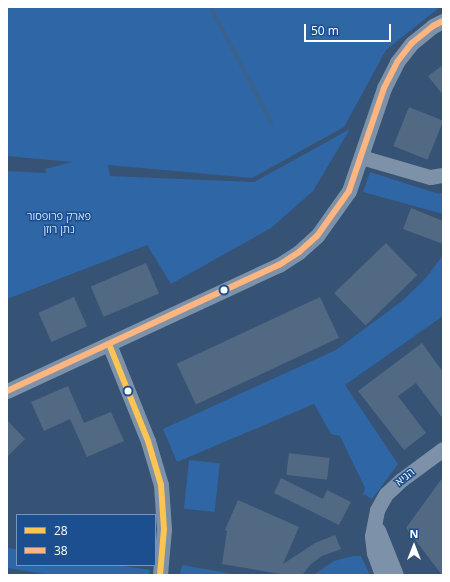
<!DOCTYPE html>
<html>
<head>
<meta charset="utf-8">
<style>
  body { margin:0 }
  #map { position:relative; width:450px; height:582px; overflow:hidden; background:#365274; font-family:"Open Sans",Heebo,sans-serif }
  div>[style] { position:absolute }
  .green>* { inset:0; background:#2f66a5; transform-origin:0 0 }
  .stream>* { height:3.5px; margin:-1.75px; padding:0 1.75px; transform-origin:1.75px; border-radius:1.75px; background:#3b618d }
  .building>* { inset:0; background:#526984; transform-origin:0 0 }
  .minor>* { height:15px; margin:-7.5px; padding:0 7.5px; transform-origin:7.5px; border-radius:7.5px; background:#7d92a8 }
  .bus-1>* { height:6px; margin:-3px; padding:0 3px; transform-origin:3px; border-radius:3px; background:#fcc553 }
  .bus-2>* { height:6px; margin:-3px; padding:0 3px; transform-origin:3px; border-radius:3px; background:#ffb580 }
  .dots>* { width:11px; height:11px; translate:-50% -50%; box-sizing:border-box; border:2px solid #1b4f8f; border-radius:50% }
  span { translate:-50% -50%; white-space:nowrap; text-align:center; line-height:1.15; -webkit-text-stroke:3px #1b4f8f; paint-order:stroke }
  .park-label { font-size:11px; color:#cfe3fa }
  .street-label { font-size:11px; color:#fff }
  .frame { position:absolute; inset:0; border:8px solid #fff; pointer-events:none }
  .legend { position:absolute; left:16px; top:514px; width:140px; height:52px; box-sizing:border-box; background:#1b4f8f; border:1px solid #7695bc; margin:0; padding:5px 7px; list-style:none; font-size:12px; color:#fff }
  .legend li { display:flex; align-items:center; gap:8px; height:20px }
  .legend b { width:20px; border:1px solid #7695bc }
  .north { position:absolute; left:394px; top:526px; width:40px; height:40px; -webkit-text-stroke:3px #1b4f8f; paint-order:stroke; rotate:0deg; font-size:11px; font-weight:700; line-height:16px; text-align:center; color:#fff }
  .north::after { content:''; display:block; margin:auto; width:14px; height:18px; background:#fff; clip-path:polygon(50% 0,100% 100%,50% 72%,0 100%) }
  .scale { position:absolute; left:304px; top:24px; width:87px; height:18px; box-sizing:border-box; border:2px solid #fff; border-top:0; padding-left:5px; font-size:12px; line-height:14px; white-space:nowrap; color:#fff; -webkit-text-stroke:3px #1b4f8f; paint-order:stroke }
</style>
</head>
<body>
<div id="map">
  <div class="green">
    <div style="clip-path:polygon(7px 7px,440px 7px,386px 50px,344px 127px,252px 178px,108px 165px,110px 176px,254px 182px,350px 129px,313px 191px,271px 228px,171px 284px,147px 245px,7px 299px,7px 171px,46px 173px,45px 169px,72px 162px,7px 156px)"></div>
    <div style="clip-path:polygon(370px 172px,439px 194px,443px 192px,443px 214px,363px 192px)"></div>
    <div style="clip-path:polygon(443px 255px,443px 316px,345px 385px,398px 464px,372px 499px,363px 494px,365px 488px,340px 436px,331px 434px,314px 404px,177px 462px,163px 429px,336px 350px,402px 301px,426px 278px)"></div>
    <div style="left:189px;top:460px;width:31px;height:49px;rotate:6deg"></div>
    <div style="clip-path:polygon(7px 548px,17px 549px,17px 565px,117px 565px,150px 570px,149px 575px,52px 575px,7px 568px)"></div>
    <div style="clip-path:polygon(353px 556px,361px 556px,370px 575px,313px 575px,334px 561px)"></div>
    <div style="clip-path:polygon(182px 565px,239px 575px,180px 575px)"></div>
  </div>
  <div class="stream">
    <div style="left:211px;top:7px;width:131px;rotate:62.3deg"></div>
  </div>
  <div class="building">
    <div style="clip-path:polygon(443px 65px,443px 95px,428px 76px)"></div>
    <div style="left:409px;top:107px;width:37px;height:42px;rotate:22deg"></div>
    <div style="clip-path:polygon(411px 208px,443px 221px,443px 244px,403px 229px)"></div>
    <div style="left:386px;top:243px;width:45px;height:72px;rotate:46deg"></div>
    <div style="left:146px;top:263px;width:33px;height:60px;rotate:67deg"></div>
    <div style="left:74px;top:297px;width:32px;height:39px;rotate:66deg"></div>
    <div style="left:320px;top:297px;width:45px;height:158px;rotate:65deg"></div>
    <div style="clip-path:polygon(422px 343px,443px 372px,443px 419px,416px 383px,398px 396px,426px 433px,404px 450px,358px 391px)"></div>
    <div style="clip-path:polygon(68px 386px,84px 423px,111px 412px,124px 441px,87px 457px,70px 419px,44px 431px,31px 402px)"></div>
    <div style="clip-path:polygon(7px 420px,25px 439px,7px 457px)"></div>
    <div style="left:289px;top:453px;width:41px;height:22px;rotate:7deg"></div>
    <div style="clip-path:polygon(443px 477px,443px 575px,442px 575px,406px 528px)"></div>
    <div style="clip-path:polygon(281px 478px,323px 499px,327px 490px,351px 502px,339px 525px,274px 493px)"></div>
    <div style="clip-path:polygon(238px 500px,299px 527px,283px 564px,315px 543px,335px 535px,341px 549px,322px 556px,311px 564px,302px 575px,286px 575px,222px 564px,227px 531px,225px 530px)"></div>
  </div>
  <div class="minor">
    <div style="left:361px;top:157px;width:72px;rotate:16.2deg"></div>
    <div style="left:430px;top:177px;width:13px;rotate:-9deg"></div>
    <div style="left:109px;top:344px;width:105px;rotate:68.1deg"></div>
    <div style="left:148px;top:441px;width:46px;rotate:73.5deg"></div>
    <div style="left:161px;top:485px;width:44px;rotate:86.1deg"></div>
    <div style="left:164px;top:529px;width:46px;rotate:95deg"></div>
    <div style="left:7px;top:391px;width:300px;rotate:-24.9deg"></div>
    <div style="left:279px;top:265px;width:24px;rotate:-33deg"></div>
    <div style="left:299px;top:252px;width:24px;rotate:-42deg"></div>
    <div style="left:317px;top:236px;width:55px;rotate:-54.6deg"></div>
    <div style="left:349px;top:191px;width:109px;rotate:-71.2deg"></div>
    <div style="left:384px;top:88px;width:29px;rotate:-63deg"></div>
    <div style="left:397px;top:62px;width:24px;rotate:-52deg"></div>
    <div style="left:412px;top:43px;width:27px;rotate:-39deg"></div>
    <div style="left:433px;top:26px;width:11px;rotate:-27deg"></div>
    <div style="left:378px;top:530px;width:48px;rotate:68.2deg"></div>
    <div style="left:382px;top:575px;width:23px;rotate:-110deg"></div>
    <div style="left:374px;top:553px;width:17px;rotate:-97deg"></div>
    <div style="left:372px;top:536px;width:26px;rotate:-79deg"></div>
    <div style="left:377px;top:510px;width:18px;rotate:-61deg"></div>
    <div style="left:386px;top:494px;width:21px;rotate:-43deg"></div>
    <div style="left:401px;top:480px;width:52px;rotate:-36.4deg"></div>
  </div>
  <div class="bus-1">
    <div style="left:109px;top:344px;width:105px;rotate:68.1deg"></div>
    <div style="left:148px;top:441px;width:46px;rotate:73.5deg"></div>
    <div style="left:161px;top:485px;width:44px;rotate:86.1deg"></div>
    <div style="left:164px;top:529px;width:46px;rotate:95deg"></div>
  </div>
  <div class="bus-2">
    <div style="left:7px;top:391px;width:300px;rotate:-24.9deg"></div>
    <div style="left:279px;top:265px;width:24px;rotate:-33deg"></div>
    <div style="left:299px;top:252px;width:24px;rotate:-42deg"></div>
    <div style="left:317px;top:236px;width:55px;rotate:-54.6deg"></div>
    <div style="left:349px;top:191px;width:109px;rotate:-71.2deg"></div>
    <div style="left:384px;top:88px;width:29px;rotate:-63deg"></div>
    <div style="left:397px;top:62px;width:24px;rotate:-52deg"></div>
    <div style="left:412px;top:43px;width:27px;rotate:-39deg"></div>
    <div style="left:433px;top:26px;width:11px;rotate:-27deg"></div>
  </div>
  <div class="dots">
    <div style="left:224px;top:290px;background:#fff"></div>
    <div style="left:128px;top:391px;background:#fff"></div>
  </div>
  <div class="park-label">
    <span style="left:59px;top:223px">פארק פרופסור<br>נתן רוזן</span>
  </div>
  <div class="street-label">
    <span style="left:405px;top:477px;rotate:-39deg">הגיא</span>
  </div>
  <div class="frame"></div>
  <ul class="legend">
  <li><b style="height:5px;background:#fcc553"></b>28</li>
  <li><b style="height:5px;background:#ffb580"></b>38</li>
  </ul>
  <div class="north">N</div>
  <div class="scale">50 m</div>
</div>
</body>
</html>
